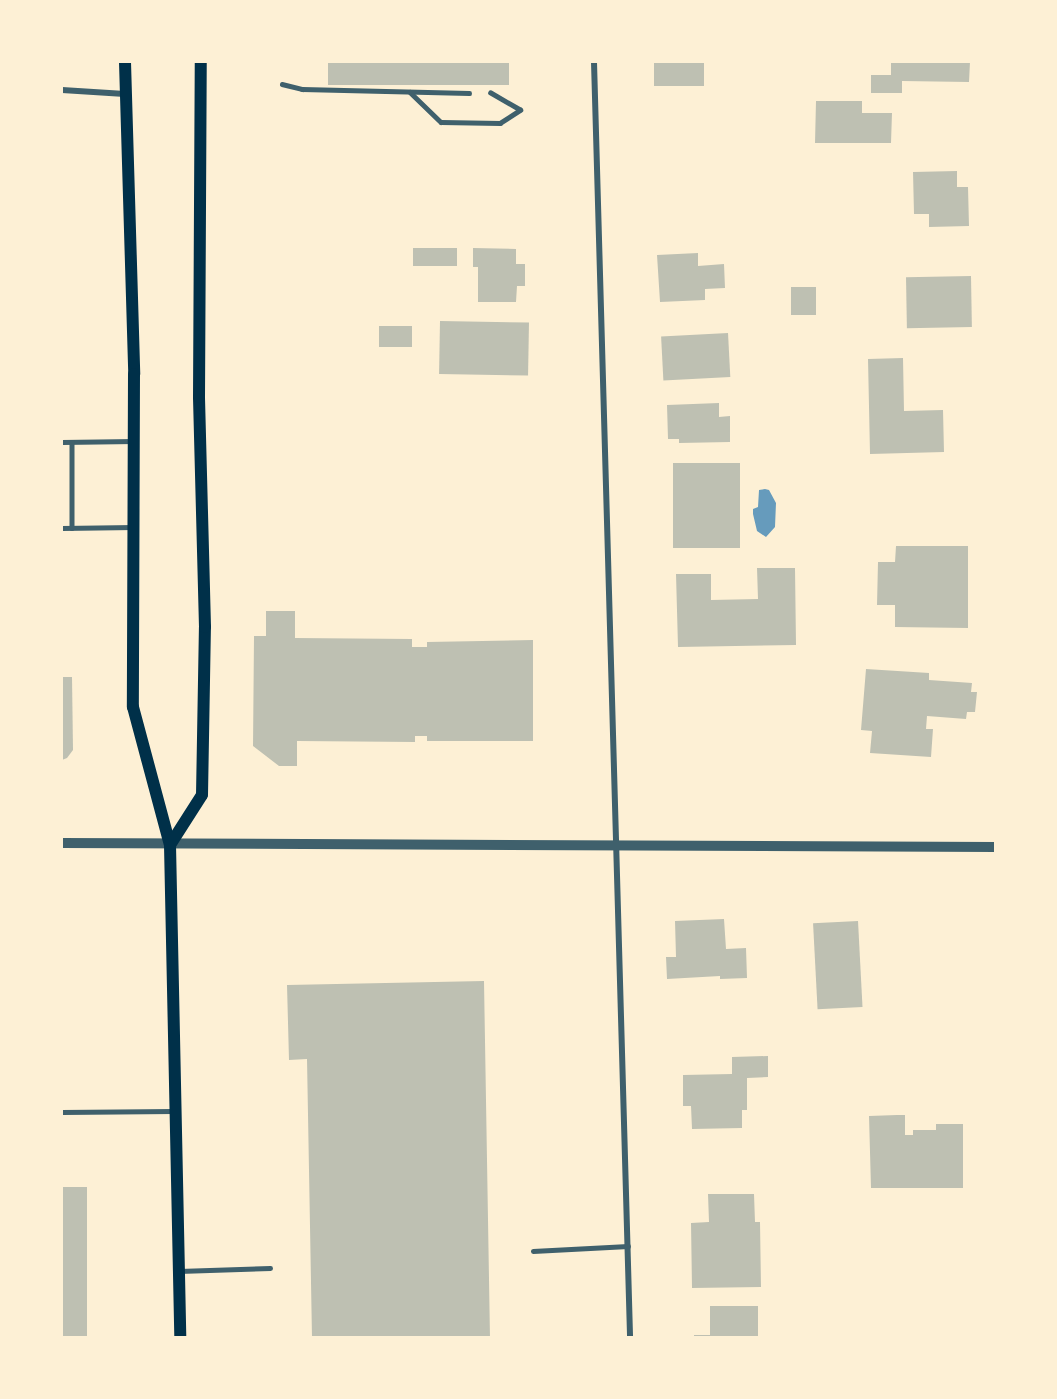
<!DOCTYPE html>
<html>
<head>
<meta charset="utf-8">
<style>
  body { margin:0 }
  #map { position:relative; width:1057px; height:1399px; overflow:hidden; background:#fdf0d5; font-family:Bitter,serif }
  div>[style] { position:absolute }
  .water>* { inset:0; background:#669bbc }
  .building>* { inset:0; background:#bec0b2; transform-origin:0 0 }
  .service>* { height:4.5px; margin:-2.25px; padding:0 2.25px; transform-origin:2.25px; border-radius:2.25px; background:#3f606c }
  .minor>* { height:6px; margin:-3px; padding:0 3px; transform-origin:3px; border-radius:3px; background:#3f606c }
  .tertiary>* { height:10px; margin:-5px; padding:0 5px; transform-origin:5px; border-radius:5px; background:#3f606c }
  .secondary>* { height:12px; margin:-6px; padding:0 6px; transform-origin:6px; border-radius:6px; background:#003049 }
  span { translate:-50% -50%; white-space:nowrap; text-align:center; line-height:1.15; -webkit-text-stroke:5px #fdf0d5; paint-order:stroke }
  .frame { position:absolute; inset:0; border:63px solid #fdf0d5; pointer-events:none }
</style>
</head>
<body>
<div id="map">
  <div class="water">
    <div style="clip-path:polygon(765px 489px,769px 490px,776px 503px,775px 527px,766px 537px,757px 531px,753px 514px,753px 509px,758px 507px,759px 490px)"></div>
  </div>
  <div class="building">
    <div style="left:328px;top:62px;width:181px;height:23px"></div>
    <div style="left:654px;top:62px;width:50px;height:24px"></div>
    <div style="clip-path:polygon(891px 62px,970px 62px,969px 82px,902px 81px,902px 93px,871px 93px,871px 75px,891px 75px)"></div>
    <div style="clip-path:polygon(816px 101px,862px 101px,862px 113px,892px 113px,891px 143px,815px 143px)"></div>
    <div style="clip-path:polygon(957px 171px,957px 187px,968px 187px,969px 226px,929px 227px,929px 214px,914px 214px,913px 172px)"></div>
    <div style="left:413px;top:248px;width:44px;height:18px"></div>
    <div style="clip-path:polygon(473px 248px,516px 249px,516px 264px,525px 264px,525px 286px,517px 286px,516px 302px,478px 302px,478px 267px,473px 267px)"></div>
    <div style="clip-path:polygon(698px 253px,698px 266px,724px 264px,725px 288px,705px 289px,705px 300px,660px 302px,657px 255px)"></div>
    <div style="left:971px;top:276px;width:51px;height:65px;rotate:89deg"></div>
    <div style="left:791px;top:287px;width:25px;height:28px"></div>
    <div style="left:440px;top:321px;width:89px;height:53px;rotate:1deg"></div>
    <div style="left:379px;top:326px;width:33px;height:21px"></div>
    <div style="left:728px;top:333px;width:44px;height:67px;rotate:87deg"></div>
    <div style="clip-path:polygon(903px 358px,904px 411px,943px 410px,944px 452px,870px 454px,868px 359px)"></div>
    <div style="clip-path:polygon(719px 403px,719px 417px,730px 416px,730px 442px,679px 443px,679px 439px,668px 439px,667px 405px)"></div>
    <div style="left:673px;top:463px;width:67px;height:85px"></div>
    <div style="clip-path:polygon(896px 546px,968px 546px,968px 628px,895px 627px,895px 605px,877px 605px,878px 562px,895px 562px)"></div>
    <div style="clip-path:polygon(757px 568px,795px 568px,796px 645px,678px 647px,676px 574px,711px 574px,711px 600px,758px 599px)"></div>
    <div style="clip-path:polygon(266px 611px,295px 611px,295px 638px,412px 639px,412px 647px,427px 647px,427px 642px,533px 640px,533px 741px,427px 741px,427px 736px,415px 736px,415px 742px,297px 741px,297px 766px,279px 766px,253px 746px,254px 636px,266px 636px)"></div>
    <div style="clip-path:polygon(866px 669px,929px 673px,929px 680px,972px 683px,971px 692px,977px 692px,975px 712px,967px 712px,966px 719px,927px 716px,926px 729px,933px 729px,931px 757px,870px 753px,872px 731px,861px 730px)"></div>
    <div style="clip-path:polygon(62px 677px,72px 677px,73px 750px,67px 758px,62px 760px)"></div>
    <div style="clip-path:polygon(724px 919px,726px 949px,746px 948px,747px 978px,720px 979px,720px 976px,667px 979px,666px 957px,676px 957px,675px 921px)"></div>
    <div style="left:858px;top:921px;width:86px;height:45px;rotate:87deg"></div>
    <div style="clip-path:polygon(484px 981px,490px 1338px,312px 1338px,307px 1059px,289px 1060px,287px 985px)"></div>
    <div style="clip-path:polygon(768px 1056px,768px 1077px,747px 1078px,747px 1110px,742px 1110px,742px 1128px,692px 1129px,691px 1106px,683px 1106px,683px 1075px,732px 1074px,732px 1057px)"></div>
    <div style="clip-path:polygon(897px 1115px,905px 1115px,905px 1135px,913px 1135px,913px 1130px,936px 1130px,936px 1124px,963px 1124px,963px 1188px,871px 1188px,869px 1116px)"></div>
    <div style="left:62px;top:1187px;width:25px;height:151px"></div>
    <div style="clip-path:polygon(708px 1194px,754px 1194px,755px 1222px,760px 1222px,761px 1287px,692px 1288px,691px 1223px,709px 1222px)"></div>
    <div style="clip-path:polygon(710px 1306px,758px 1306px,758px 1338px,694px 1338px,694px 1335px,710px 1335px)"></div>
  </div>
  <div class="service">
    <div style="left:282px;top:84px;width:21px;rotate:14deg"></div>
    <div style="left:302px;top:89px;width:167px;rotate:1.4deg"></div>
    <div style="left:410px;top:92px;width:43px;rotate:44.1deg"></div>
    <div style="left:441px;top:122px;width:59px;rotate:1deg"></div>
    <div style="left:500px;top:123px;width:24px;rotate:-33deg"></div>
    <div style="left:520px;top:110px;width:34px;rotate:-150deg"></div>
    <div style="left:62px;top:442px;width:72px;rotate:-0.8deg"></div>
    <div style="left:72px;top:442px;width:86px;rotate:90deg"></div>
    <div style="left:62px;top:528px;width:72px;rotate:-0.8deg"></div>
    <div style="left:62px;top:1112px;width:111px;rotate:-0.5deg"></div>
    <div style="left:533px;top:1251px;width:95px;rotate:-3deg"></div>
    <div style="left:179px;top:1271px;width:91px;rotate:-1.9deg"></div>
  </div>
  <div class="minor">
    <div style="left:594px;top:62px;width:1277px;rotate:88.38deg"></div>
    <div style="left:62px;top:90px;width:63px;rotate:3.6deg"></div>
  </div>
  <div class="tertiary">
    <div style="left:62px;top:843px;width:934px;rotate:0.25deg"></div>
  </div>
  <div class="secondary">
    <div style="left:125px;top:62px;width:312px;rotate:88.3deg"></div>
    <div style="left:134px;top:374px;width:333px;rotate:90.2deg"></div>
    <div style="left:133px;top:707px;width:143px;rotate:75deg"></div>
    <div style="left:170px;top:845px;width:493px;rotate:88.8deg"></div>
    <div style="left:170px;top:845px;width:59px;rotate:-57.4deg"></div>
    <div style="left:202px;top:795px;width:168px;rotate:-89deg"></div>
    <div style="left:205px;top:627px;width:230px;rotate:-91.5deg"></div>
    <div style="left:199px;top:397px;width:335px;rotate:-89.7deg"></div>
  </div>
  <div class="frame"></div>
</div>
</body>
</html>
